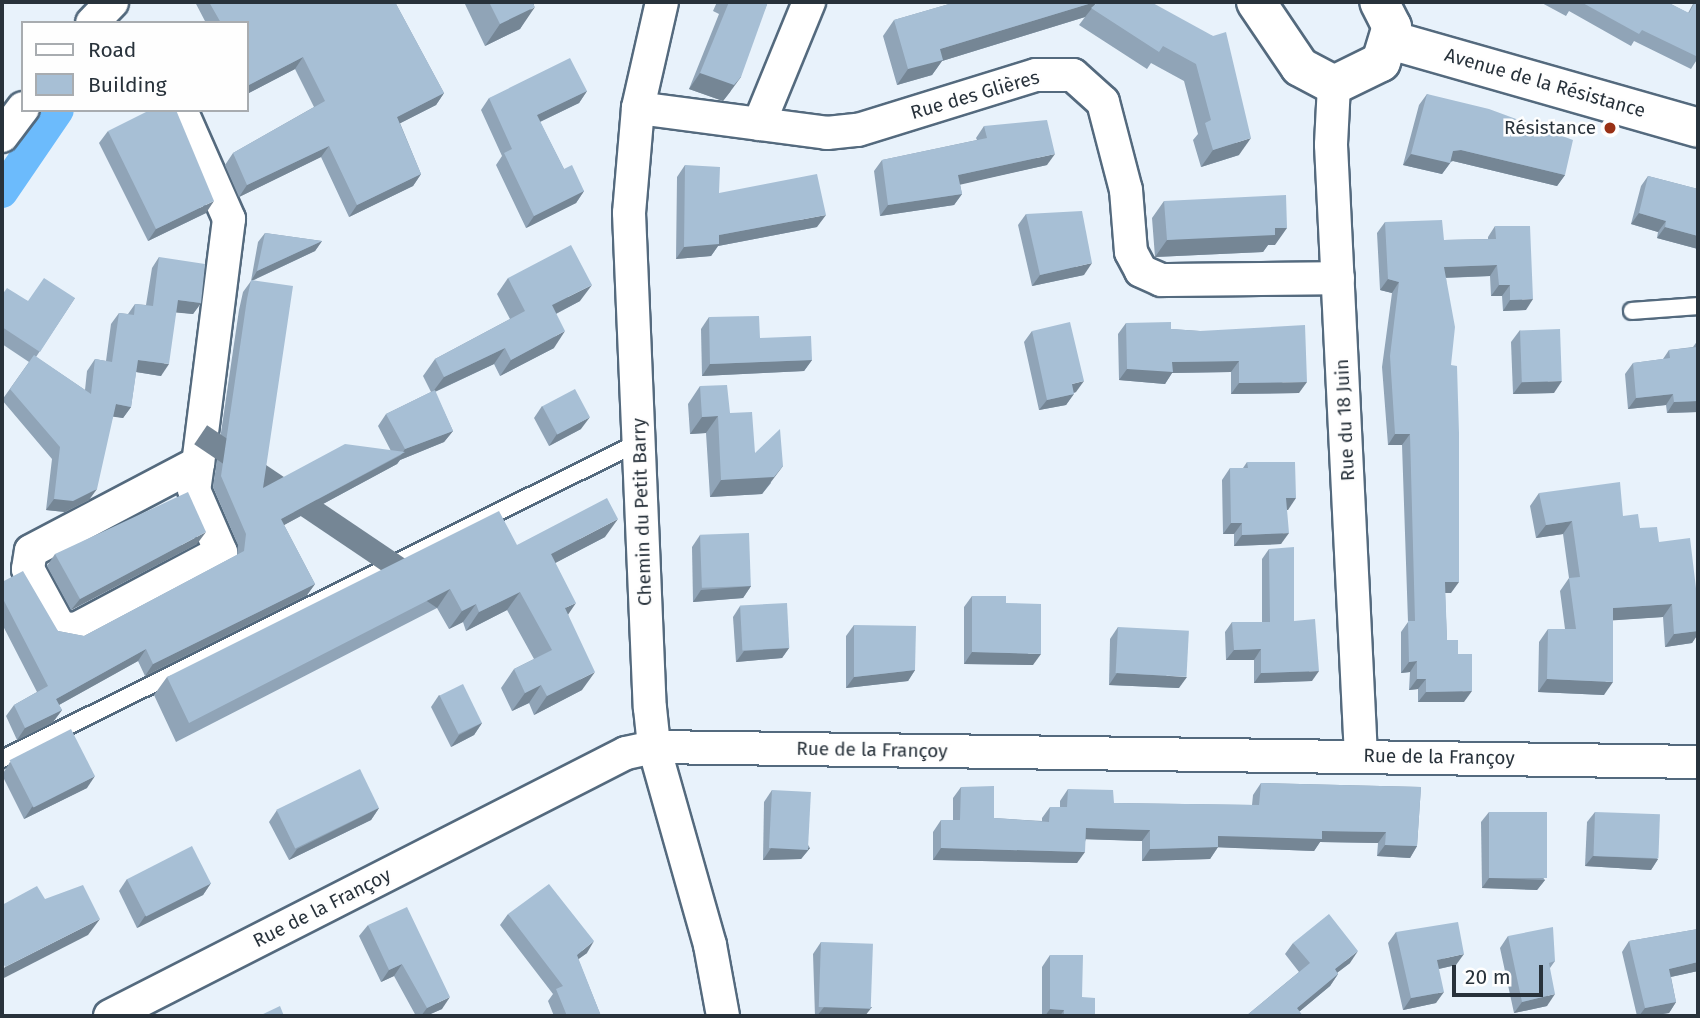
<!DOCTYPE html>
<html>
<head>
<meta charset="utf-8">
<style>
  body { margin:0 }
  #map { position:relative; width:1700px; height:1018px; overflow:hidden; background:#e8f2fb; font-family:"Fira Sans",sans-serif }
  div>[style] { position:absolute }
  .canal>* { height:32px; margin:-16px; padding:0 16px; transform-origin:16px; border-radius:16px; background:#6cbbfc }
  .roads { filter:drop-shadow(2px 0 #546a7e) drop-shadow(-2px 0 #546a7e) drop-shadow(0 2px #546a7e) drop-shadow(0 -2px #546a7e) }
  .lane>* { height:16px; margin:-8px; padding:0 8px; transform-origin:8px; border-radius:8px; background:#fff }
  .street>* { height:32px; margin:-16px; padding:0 16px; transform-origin:16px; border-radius:16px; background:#fff }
  .secondary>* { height:38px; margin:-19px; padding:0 19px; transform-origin:19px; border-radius:19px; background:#fff }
  .wall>* { inset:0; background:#90a4b7 }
  .shaded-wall>* { inset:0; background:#758695; transform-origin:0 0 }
  .building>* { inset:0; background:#a7bfd5; transform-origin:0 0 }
  .dots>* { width:19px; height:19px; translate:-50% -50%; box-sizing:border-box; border:4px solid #fefefe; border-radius:50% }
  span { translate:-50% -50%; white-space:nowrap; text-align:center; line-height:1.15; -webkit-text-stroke:5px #fefefe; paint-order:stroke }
  .street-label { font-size:19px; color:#28323b }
  .poi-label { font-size:19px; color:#28323b }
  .right { translate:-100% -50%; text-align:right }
  .frame { position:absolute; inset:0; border:4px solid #28323b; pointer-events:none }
  .legend { position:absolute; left:21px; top:21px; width:228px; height:91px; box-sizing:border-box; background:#fefefe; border:2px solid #a8acb0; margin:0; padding:9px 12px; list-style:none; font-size:21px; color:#28323b }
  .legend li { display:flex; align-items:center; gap:14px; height:35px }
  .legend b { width:35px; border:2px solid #a8acb0 }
  .scale { position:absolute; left:1452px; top:965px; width:91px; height:32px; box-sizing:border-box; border:4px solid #28323b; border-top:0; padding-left:9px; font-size:21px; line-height:24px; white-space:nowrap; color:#28323b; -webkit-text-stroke:5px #fefefe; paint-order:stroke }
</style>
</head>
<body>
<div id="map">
  <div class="canal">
    <div style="left:2px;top:192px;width:99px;rotate:-55.7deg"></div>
  </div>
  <div class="roads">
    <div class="lane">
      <div style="left:1632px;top:311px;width:66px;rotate:-4.3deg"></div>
      <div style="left:2px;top:759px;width:712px;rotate:-26.46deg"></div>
    </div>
    <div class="street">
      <div style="left:662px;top:2px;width:109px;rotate:102.8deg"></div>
      <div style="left:638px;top:108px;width:105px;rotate:94.9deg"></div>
      <div style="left:629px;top:213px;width:495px;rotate:87.6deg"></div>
      <div style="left:650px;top:708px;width:39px;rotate:84deg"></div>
      <div style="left:654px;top:747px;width:206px;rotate:74.2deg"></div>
      <div style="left:710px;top:945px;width:72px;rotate:79.6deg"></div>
      <div style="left:92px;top:23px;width:29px;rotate:-46deg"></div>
      <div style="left:1334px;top:85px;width:60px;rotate:92.9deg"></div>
      <div style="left:1331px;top:145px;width:612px;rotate:87.19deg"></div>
      <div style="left:638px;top:108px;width:191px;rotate:7.5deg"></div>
      <div style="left:827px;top:133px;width:31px;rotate:-6deg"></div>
      <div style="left:858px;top:130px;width:186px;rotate:-17.2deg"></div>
      <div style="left:1036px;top:75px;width:37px"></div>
      <div style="left:1073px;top:75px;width:40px;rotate:42deg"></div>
      <div style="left:1103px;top:102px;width:91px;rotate:75.4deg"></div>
      <div style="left:1126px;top:190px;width:62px;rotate:85.4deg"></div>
      <div style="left:1131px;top:252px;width:21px;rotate:62deg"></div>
      <div style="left:1141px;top:271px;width:22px;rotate:24deg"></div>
      <div style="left:1161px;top:280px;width:177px;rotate:-0.6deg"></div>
      <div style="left:181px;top:110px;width:119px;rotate:66.2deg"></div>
      <div style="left:229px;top:219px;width:246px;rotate:97.2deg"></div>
      <div style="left:198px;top:463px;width:27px;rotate:98deg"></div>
      <div style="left:194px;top:490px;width:68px;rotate:66.5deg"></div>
      <div style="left:221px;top:552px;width:164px;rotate:152deg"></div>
      <div style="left:76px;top:629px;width:16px;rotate:-176deg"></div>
      <div style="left:60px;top:628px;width:67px;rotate:-118.5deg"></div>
      <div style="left:28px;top:569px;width:18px;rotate:-81deg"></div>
      <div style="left:31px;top:551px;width:189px;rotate:-27.8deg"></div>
      <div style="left:759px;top:124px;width:132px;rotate:-67.7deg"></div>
      <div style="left:2px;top:136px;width:35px;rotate:-53deg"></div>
      <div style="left:110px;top:1016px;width:579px;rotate:-27.01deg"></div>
      <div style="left:626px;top:753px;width:29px;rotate:-12deg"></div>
      <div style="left:654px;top:747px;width:1044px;rotate:0.82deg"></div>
    </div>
    <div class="secondary">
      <div style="left:1256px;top:2px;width:78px;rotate:55.9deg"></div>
      <div style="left:1300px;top:67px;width:38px;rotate:28deg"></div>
      <div style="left:1334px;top:85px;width:52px;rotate:-26.1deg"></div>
      <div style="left:1381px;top:62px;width:37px;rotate:-73deg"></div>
      <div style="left:1392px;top:27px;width:28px;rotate:-117deg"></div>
      <div style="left:1390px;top:40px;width:320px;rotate:15.9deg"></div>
    </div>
  </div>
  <div class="wall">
    <div style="clip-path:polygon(195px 2px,395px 2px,444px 93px,436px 105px,400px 123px,421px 174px,413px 186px,349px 217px,321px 157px,239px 197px,225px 165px,233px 153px,314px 107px,295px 69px,247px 94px,247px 23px,206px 23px)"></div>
    <div style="clip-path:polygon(464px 2px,535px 2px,520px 29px,485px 46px)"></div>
    <div style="clip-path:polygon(717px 2px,768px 2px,730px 92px,723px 101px,689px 89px,719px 14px,713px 11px)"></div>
    <div style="clip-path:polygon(956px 2px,1097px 2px,1094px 5px,1213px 36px,1239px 155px,1201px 167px,1193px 140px,1198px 134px,1184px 81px,1151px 63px,1147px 69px,1079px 25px,1085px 17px,942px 61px,932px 75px,897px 85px,883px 36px,894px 20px)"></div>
    <div style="clip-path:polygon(1540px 2px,1667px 2px,1688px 13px,1694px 2px,1698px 2px,1698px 58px,1691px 69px,1634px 41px,1631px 46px,1569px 11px,1566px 16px)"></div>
    <div style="clip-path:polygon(587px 91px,579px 103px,540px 122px,564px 169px,584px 191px,576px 203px,526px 228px,496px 165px,502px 156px,481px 110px,489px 98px)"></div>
    <div style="clip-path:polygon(1427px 94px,1565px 175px,1557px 186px,1453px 161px,1451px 162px,1442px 174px,1403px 165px,1419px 105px)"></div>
    <div style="clip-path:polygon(984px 126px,1047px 165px,960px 184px,962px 194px,954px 205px,880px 216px,874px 171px,882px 160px,977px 140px,976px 138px)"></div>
    <div style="clip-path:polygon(108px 131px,206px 213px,148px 241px,99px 143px)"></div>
    <div style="clip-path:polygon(685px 165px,719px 193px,817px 227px,718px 246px,711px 256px,676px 259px,677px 177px)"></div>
    <div style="clip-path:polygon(1648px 176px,1698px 189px,1698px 249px,1657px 238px,1658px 232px,1631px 224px,1641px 186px)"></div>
    <div style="clip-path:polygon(1164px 201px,1275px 245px,1268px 245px,1263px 252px,1155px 257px,1152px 218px)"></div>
    <div style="clip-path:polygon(1026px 214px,1084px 275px,1032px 286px,1018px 225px)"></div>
    <div style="clip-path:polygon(1385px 222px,1444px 240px,1488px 239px,1488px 237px,1495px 226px,1526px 310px,1503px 311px,1502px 296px,1491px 296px,1490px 276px,1446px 278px,1451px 365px,1451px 593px,1445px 593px,1447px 640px,1458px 654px,1464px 702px,1418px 702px,1418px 689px,1409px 690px,1410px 672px,1401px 673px,1401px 632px,1408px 622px,1402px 445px,1388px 445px,1382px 367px,1392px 293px,1380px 290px,1377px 233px)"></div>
    <div style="clip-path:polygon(265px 233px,322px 241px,315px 251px,252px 281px,263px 488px,391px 451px,378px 426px,386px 414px,431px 392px,423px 376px,435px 359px,510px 319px,497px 294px,508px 278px,580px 301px,556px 314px,554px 348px,500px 376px,494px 364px,435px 392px,453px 431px,444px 442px,400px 460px,397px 464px,284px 525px,315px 584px,307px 595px,145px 676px,138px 661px,59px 705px,62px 710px,53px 722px,17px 740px,6px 716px,14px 705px,37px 692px,2px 624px,2px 582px,58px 631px,84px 636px,237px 555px,238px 545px,213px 487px,239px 310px,243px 292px,251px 281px,258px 242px)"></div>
    <div style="clip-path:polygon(159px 257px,201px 303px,193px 314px,176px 312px,161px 376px,136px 372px,131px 407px,123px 418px,113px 416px,89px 500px,65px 512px,46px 510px,52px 459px,2px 400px,29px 362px,2px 344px,2px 295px,28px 301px,75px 298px,36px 357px,85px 390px,87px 371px,95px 359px,106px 361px,111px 324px,119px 313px,128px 314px,135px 304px,146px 305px,152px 268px)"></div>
    <div style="clip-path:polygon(709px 317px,760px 338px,812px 360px,804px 371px,702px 376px,701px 329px)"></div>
    <div style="clip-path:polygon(1126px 323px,1171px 329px,1200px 331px,1299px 393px,1231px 394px,1231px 372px,1172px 373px,1165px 384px,1119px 380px,1118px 334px)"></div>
    <div style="clip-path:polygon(1520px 330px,1554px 393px,1513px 394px,1511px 342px)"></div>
    <div style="clip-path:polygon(1032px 331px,1076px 392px,1074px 393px,1066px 405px,1039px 410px,1024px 342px)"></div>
    <div style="clip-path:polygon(1698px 340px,1698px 412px,1667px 413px,1666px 405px,1628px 409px,1625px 374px,1633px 363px,1663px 359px,1669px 350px,1693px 347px)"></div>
    <div style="clip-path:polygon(700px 386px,730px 413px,755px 453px,771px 483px,762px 494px,710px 497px,706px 433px,690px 434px,688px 404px)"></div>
    <div style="clip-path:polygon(542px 406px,581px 429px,549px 446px,534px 418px)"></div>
    <div style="clip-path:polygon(1247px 462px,1288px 510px,1287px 510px,1281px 544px,1234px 546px,1234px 534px,1223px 534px,1222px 480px,1230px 468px,1243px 468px)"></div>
    <div style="clip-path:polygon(1539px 493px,1623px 516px,1659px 542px,1698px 605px,1698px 634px,1692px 643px,1665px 647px,1663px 617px,1613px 620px,1604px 695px,1538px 692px,1539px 642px,1548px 629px,1565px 629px,1560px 591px,1569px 578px,1563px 534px,1536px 538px,1530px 506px)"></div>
    <div style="clip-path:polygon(700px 535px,751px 586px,743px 598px,693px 602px,692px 547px)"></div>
    <div style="clip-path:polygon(605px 537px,555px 563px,568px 614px,582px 690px,534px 715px,529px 703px,512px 711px,501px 688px,514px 669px,534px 659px,507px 610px,466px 631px,463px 622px,449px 629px,437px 608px,176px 742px,154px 695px,167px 677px,517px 545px)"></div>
    <div style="clip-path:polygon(197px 544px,71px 610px,47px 566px,55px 554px)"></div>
    <div style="clip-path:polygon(1269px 549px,1294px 621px,1312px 681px,1254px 683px,1254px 660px,1226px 660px,1225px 632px,1232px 622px,1262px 622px,1262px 559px)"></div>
    <div style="clip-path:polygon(972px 596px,1006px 603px,1033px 665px,964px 664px,964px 607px)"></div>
    <div style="clip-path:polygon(740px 606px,789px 648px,782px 658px,736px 662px,733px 617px)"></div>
    <div style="clip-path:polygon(854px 625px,915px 670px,908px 681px,846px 688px,846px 636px)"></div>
    <div style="clip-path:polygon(1118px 627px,1179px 688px,1109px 685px,1110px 639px)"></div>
    <div style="clip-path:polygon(439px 695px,482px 723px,474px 735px,451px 747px,431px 707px)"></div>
    <div style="clip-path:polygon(10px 762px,87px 788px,24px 819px,2px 775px)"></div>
    <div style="clip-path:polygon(1261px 783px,1421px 787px,1417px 846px,1410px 858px,1377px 856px,1378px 843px,1320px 842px,1314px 851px,1218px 847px,1210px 859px,1142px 861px,1142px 841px,1086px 839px,1077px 863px,933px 860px,933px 832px,941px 820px,953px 820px,953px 798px,961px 787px,994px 818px,1042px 821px,1042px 818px,1050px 807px,1060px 807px,1060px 801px,1068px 789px,1114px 803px,1252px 805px,1253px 795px)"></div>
    <div style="clip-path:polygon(772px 790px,810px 848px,801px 859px,763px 860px,764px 802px)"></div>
    <div style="clip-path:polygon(379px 808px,371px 820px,289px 860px,269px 822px,277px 810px)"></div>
    <div style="clip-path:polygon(1489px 812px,1545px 880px,1537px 890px,1482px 888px,1481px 822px)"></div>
    <div style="clip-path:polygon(1595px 812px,1658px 859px,1651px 870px,1585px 866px,1587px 822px)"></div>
    <div style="clip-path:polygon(127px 879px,211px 883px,203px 895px,137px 928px,119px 891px)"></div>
    <div style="clip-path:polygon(508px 914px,587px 953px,578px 959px,601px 1016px,554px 1016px,548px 1001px,553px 994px,500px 925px)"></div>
    <div style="clip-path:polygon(368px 925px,442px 1009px,426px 1016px,416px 1016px,394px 976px,381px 982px,359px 936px)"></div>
    <div style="clip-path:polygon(1698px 929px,1698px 971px,1671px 977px,1676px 1002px,1669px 1013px,1650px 1016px,1637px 1016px,1622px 952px,1629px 941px)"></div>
    <div style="clip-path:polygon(1396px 932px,1456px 965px,1439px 969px,1436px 1003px,1403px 1010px,1388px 943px)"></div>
    <div style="clip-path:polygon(1508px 936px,1555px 961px,1550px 968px,1547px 1006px,1514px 1013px,1500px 948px)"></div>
    <div style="clip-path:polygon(821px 942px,865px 1016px,815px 1016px,813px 954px)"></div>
    <div style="clip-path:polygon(1293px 943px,1350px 963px,1337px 973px,1338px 974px,1330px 986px,1300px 1011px,1246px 1016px,1299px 972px,1285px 954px)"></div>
    <div style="clip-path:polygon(1050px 955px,1082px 997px,1095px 1016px,1042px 1016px,1042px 967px)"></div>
  </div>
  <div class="shaded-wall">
    <div style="clip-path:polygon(530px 2px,535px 2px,530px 10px,535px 7px,520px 29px,485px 46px,500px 24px)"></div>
    <div style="clip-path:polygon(1095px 2px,1097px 2px,1085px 17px,942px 61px,932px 75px,897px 85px,908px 69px,940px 49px)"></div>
    <div style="clip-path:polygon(303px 57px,295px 69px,247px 94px,247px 86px)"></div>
    <div style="clip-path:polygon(700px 73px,741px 77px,730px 92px,723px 101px,689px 89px)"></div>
    <div style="clip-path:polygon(587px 91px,579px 103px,529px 127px,537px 115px)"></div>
    <div style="clip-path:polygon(444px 93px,436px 105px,389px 129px,397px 117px)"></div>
    <div style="clip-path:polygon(1251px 138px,1239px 155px,1201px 167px,1213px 150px)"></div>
    <div style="clip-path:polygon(329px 146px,321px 157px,239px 197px,247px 185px)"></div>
    <div style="clip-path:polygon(1461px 150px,1565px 175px,1557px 186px,1453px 161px,1446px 162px,1450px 163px,1442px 174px,1403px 165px,1411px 154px)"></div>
    <div style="clip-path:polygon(1055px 154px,1047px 165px,950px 187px,958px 175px)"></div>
    <div style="clip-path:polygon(421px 174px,413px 186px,349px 217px,357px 205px)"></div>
    <div style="clip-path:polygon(584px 191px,576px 203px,526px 228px,534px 216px)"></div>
    <div style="clip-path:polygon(962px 194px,954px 205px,880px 216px,888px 205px)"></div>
    <div style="clip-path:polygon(214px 201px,206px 213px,148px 241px,156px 229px)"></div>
    <div style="clip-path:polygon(1639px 213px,1666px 221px,1658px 232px,1631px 224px)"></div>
    <div style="clip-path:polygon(826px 215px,817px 227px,718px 246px,711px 256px,676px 259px,684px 247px,719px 235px)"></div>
    <div style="clip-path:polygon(1665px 227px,1698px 236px,1698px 249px,1657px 238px)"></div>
    <div style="clip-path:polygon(1275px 228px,1287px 228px,1275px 245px,1268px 245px,1263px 252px,1155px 257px,1167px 240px)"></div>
    <div style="clip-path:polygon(322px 241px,315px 251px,251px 281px,257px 271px)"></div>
    <div style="clip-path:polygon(1092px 263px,1084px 275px,1032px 286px,1040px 275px)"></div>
    <div style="clip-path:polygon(1497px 265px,1490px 276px,1436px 278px,1444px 267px)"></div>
    <div style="clip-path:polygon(1388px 279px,1399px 282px,1392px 293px,1380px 290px)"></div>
    <div style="clip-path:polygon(592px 285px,580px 301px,540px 322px,552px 305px)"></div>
    <div style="clip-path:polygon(1499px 285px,1510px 285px,1502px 296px,1491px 296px)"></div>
    <div style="clip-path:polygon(1533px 299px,1526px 310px,1503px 311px,1510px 300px)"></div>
    <div style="clip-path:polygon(178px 300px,201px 303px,193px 314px,170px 312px)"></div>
    <div style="clip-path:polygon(565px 331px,554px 348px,500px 376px,511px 360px)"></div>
    <div style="clip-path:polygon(505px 348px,494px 364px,432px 393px,444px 377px)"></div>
    <div style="clip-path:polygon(138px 360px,169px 364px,161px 376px,130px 371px)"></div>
    <div style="clip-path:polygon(812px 360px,804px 371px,702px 376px,710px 364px)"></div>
    <div style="clip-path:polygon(1239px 361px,1231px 372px,1172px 373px,1165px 384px,1119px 380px,1127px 369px,1172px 362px)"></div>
    <div style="clip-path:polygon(1084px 381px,1076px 392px,1064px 395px,1072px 384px)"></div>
    <div style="clip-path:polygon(1562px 381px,1554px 393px,1513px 394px,1522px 382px)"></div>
    <div style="clip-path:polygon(1307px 382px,1299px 393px,1231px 394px,1239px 383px)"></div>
    <div style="clip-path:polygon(1074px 394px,1066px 405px,1039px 410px,1047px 400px)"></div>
    <div style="clip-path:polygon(1673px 394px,1666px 405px,1628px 409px,1636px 398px)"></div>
    <div style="clip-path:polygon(1698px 401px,1698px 412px,1667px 413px,1674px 402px)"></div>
    <div style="clip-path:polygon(116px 404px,131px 407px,123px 418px,108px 416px)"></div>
    <div style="clip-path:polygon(718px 416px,706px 433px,690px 434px,702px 417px)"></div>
    <div style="clip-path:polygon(590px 417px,581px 429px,549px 446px,557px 434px)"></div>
    <div style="clip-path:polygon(453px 431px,444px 442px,400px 460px,397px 464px,273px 531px,281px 519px,401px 455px,405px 449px)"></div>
    <div style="clip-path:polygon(1395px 434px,1410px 434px,1402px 445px,1388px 445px)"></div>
    <div style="clip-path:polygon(783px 466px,762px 494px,710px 497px,721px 480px)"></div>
    <div style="clip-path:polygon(97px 489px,89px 500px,65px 512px,46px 510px,54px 499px)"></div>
    <div style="clip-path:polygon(1286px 498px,1296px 498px,1288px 510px,1278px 510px)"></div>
    <div style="clip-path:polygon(618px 519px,605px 537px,538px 572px,551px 554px)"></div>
    <div style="clip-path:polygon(1572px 521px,1563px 534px,1536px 538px,1546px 525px)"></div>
    <div style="clip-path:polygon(1231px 523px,1242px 523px,1234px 534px,1223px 534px)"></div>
    <div style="clip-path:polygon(206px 532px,197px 544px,71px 610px,80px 599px)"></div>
    <div style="clip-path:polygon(1289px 533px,1281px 544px,1234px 546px,1242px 535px)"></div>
    <div style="clip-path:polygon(1445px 582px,1459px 582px,1451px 593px,1437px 593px)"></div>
    <div style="clip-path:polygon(315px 584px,307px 595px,145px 676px,153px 664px)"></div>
    <div style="clip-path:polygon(751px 586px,743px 598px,693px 602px,701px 590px)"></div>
    <div style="left:450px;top:589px;width:23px;height:293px;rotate:124deg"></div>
    <div style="clip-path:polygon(520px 592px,507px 610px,466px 631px,479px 612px)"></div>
    <div style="clip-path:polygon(576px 603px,563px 622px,565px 608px)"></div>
    <div style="clip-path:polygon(476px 604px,463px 622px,449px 629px,462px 611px)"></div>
    <div style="clip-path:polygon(1672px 604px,1663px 617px,1604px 621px,1613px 608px)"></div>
    <div style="clip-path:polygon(1698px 631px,1698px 634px,1692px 643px,1665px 647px,1674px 634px)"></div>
    <div style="clip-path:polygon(789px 648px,782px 658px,736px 662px,744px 651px)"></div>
    <div style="clip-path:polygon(146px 649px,138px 661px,48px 711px,56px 699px)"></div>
    <div style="clip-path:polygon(1261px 649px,1254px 660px,1226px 660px,1234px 650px)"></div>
    <div style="clip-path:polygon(972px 652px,1041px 654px,1033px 665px,964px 664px)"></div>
    <div style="clip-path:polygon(1417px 661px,1410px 672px,1401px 673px,1409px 662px)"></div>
    <div style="clip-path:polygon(915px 670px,908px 681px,846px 688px,854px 677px)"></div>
    <div style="clip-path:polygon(1319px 671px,1312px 681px,1254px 683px,1261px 673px)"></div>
    <div style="clip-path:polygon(595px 672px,582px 690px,534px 715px,547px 696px)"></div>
    <div style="clip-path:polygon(1117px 673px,1187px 677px,1179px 688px,1109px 685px)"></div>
    <div style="clip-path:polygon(1417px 679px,1426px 679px,1418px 689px,1409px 690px)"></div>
    <div style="clip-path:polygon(1547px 679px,1613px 682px,1604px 695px,1538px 692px)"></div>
    <div style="clip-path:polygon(541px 685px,529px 703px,512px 711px,525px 693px)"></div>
    <div style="clip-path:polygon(1472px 691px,1464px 702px,1418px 702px,1426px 692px)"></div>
    <div style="clip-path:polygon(62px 710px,53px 722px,17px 740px,25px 728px)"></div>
    <div style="clip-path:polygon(482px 723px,474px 735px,451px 747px,459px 735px)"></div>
    <div style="clip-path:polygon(95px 776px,87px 788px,24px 819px,32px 807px)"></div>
    <div style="clip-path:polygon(379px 808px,371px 820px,289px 860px,297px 849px)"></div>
    <div style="clip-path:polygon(1086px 828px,1150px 830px,1142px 841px,1078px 839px)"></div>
    <div style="clip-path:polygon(1322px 831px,1386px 832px,1378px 843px,1320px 842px,1314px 851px,1210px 847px,1218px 836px)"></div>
    <div style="clip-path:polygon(1385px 845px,1417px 846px,1410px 858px,1377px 856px)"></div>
    <div style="clip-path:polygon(1218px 847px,1210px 859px,1142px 861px,1150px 849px)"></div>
    <div style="clip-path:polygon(771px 848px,810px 848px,801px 859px,763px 860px)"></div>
    <div style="clip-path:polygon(941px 848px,1085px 852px,1077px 863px,933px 860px)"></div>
    <div style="clip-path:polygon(1593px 856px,1658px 859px,1651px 870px,1585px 866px)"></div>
    <div style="clip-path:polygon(1489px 878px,1545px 880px,1537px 890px,1482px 888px)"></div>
    <div style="clip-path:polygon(211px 883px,203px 895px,137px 928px,145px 916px)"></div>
    <div style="clip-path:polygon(100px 919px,88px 935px,2px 979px,2px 971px,5px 967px)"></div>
    <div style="clip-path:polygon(594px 941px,587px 953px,569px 966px,577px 955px)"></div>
    <div style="clip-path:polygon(1358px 951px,1350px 963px,1326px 981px,1335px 969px)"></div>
    <div style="clip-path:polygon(1464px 954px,1456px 965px,1429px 971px,1437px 960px)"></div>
    <div style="clip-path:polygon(1698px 962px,1698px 971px,1661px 979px,1669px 969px)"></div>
    <div style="clip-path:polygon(402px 964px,394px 976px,381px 982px,389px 970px)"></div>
    <div style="clip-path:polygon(1338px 974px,1330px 986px,1294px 1016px,1297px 1008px)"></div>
    <div style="clip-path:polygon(1444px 992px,1436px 1003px,1403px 1010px,1411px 998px)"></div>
    <div style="clip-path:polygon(1555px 994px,1547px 1006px,1514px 1013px,1522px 1002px)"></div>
    <div style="clip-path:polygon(450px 997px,442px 1009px,426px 1016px,421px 1016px,427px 1008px)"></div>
    <div style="clip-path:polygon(1676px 1002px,1669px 1013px,1650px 1016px,1639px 1016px,1645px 1008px)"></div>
    <div style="clip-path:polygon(824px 1007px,872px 1007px,865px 1016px,817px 1016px)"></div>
    <div style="clip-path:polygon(1050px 1009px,1064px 1010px,1060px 1016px,1045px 1016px)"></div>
  </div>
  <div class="building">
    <div style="clip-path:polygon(209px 2px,395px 2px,444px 93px,397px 117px,421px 174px,357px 205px,329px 146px,247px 185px,233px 153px,325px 101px,303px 57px,247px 86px,247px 23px,221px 23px)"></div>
    <div style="clip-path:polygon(489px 2px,532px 2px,535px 7px,500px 24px)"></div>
    <div style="clip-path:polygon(729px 2px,768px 2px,741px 77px,734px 85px,700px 73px)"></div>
    <div style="clip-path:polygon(956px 2px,1095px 2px,940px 49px,943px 60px,908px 69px,894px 20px)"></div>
    <div style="clip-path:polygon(1098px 2px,1151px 2px,1213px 36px,1226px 32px,1251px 138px,1213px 150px,1205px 123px,1211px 120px,1196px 64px,1163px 46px,1159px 52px,1091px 8px)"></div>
    <div style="clip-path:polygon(1581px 2px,1667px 2px,1689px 13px,1695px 2px,1698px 2px,1698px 57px,1642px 30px,1639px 34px)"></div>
    <div style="clip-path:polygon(570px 58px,587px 91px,537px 115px,564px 169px,572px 165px,584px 191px,534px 216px,504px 153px,512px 149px,489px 98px)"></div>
    <div style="clip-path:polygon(1427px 94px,1489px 109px,1573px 140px,1565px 175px,1461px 150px,1453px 151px,1450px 163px,1411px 154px)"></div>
    <div style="clip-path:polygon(150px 110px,176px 110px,214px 201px,156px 229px,108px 131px)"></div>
    <div style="clip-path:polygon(1047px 120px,1055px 154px,958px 175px,962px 194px,888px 205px,882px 160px,987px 138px,984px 126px)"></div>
    <div style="clip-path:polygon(685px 165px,720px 167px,719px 193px,817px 174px,826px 215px,719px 235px,719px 244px,684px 247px)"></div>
    <div style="clip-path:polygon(1648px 176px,1698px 189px,1698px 236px,1665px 227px,1666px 221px,1639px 213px)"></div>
    <div style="clip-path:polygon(1286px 195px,1287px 228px,1275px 228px,1275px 235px,1167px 240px,1164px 201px)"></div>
    <div style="clip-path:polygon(1082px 211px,1092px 263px,1040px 275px,1026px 214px)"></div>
    <div style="clip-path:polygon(1442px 220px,1444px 240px,1496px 239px,1495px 226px,1530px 226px,1533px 299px,1510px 300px,1510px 285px,1499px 285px,1497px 265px,1444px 267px,1455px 327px,1451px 365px,1457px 366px,1459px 433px,1459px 582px,1445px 582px,1447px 640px,1458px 640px,1458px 654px,1472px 654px,1472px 691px,1426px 692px,1426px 679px,1417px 679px,1417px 661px,1409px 662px,1408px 621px,1415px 621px,1410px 434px,1395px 434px,1390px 356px,1399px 282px,1388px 279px,1385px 222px)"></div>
    <div style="clip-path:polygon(265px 233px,322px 241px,257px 271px)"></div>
    <div style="clip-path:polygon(571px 245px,592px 285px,552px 305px,565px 331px,511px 360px,505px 348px,444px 377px,435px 359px,525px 311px,508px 278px)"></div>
    <div style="clip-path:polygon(159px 257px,205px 264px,201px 303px,178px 300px,169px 364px,138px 360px,131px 407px,116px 404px,97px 489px,73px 501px,54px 499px,60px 447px,10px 389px,34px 355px,91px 394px,95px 359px,112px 362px,119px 313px,134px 315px,135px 304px,153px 306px)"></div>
    <div style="clip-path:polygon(44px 278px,75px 298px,40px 352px,2px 327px,2px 295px,7px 288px,28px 301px)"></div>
    <div style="clip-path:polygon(251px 280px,293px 286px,263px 488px,345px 444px,405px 452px,281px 519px,315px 584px,153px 664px,146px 649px,56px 699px,62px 710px,25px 728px,14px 705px,48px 686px,2px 597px,2px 582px,23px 571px,58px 631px,84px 636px,244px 551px,246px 534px,221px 476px,247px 299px)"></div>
    <div style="clip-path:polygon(759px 316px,760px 338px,811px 336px,812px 360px,710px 364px,709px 317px)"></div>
    <div style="clip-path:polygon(1070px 322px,1084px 381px,1072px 384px,1074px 394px,1047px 400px,1032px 331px)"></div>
    <div style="clip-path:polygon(1171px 322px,1171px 329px,1200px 331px,1305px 325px,1307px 382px,1239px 383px,1239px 361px,1172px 362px,1173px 372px,1127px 369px,1126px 323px)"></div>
    <div style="left:1560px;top:329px;width:52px;height:40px;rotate:88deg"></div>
    <div style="clip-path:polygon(1698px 341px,1698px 401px,1674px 402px,1673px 394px,1636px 398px,1633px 363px,1670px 358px,1669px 350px,1697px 347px)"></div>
    <div style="clip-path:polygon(727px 385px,730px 413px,752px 412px,755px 453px,780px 429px,783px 466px,774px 477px,721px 480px,718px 416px,702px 417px,700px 386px)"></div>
    <div style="left:575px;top:389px;width:32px;height:37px;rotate:62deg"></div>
    <div style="clip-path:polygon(435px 390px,453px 431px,405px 449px,386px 414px)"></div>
    <div style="clip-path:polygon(1247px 462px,1295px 462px,1296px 498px,1286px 498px,1289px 533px,1242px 535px,1242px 523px,1231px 523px,1230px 468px,1248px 468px)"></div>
    <div style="clip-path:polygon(1620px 482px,1623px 516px,1638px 514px,1640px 528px,1657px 527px,1659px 542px,1690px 538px,1698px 605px,1698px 631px,1674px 634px,1672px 604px,1613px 608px,1613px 682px,1547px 679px,1548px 629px,1576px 629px,1569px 578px,1580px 577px,1572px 521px,1546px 525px,1539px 493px)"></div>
    <div style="clip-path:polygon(188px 492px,206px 532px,80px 599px,55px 554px)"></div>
    <div style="clip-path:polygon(607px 498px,618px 519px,551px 554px,576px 603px,565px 608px,595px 672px,547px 696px,541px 685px,525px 693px,514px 669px,552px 650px,520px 592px,479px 612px,476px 604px,462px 611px,450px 589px,189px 723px,167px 677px,499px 511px,517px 545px)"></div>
    <div style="left:749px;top:533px;width:53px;height:49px;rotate:88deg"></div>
    <div style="clip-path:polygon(1294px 547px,1294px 621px,1315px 619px,1319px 671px,1261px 673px,1261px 649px,1234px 650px,1232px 622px,1270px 622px,1269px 549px)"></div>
    <div style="clip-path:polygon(972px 596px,1006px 596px,1006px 603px,1041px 604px,1041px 654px,972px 652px)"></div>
    <div style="left:787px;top:603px;width:45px;height:47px;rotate:87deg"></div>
    <div style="clip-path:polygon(854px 625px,916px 626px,915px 670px,854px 677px)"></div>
    <div style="left:1118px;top:627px;width:71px;height:46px;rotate:3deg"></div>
    <div style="left:463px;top:684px;width:43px;height:26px;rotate:64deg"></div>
    <div style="left:71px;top:729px;width:53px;height:69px;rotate:63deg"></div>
    <div style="left:360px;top:769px;width:43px;height:93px;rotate:64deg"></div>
    <div style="clip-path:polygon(1261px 783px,1421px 787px,1417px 846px,1385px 845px,1386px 832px,1322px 831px,1322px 839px,1218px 836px,1218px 847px,1150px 849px,1150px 830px,1086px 828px,1085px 852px,941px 848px,941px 820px,960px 820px,961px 787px,994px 786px,994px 818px,1049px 822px,1050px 807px,1067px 807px,1068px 789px,1113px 790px,1114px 803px,1259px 805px)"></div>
    <div style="left:772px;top:790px;width:39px;height:58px;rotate:3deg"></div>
    <div style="left:1489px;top:812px;width:58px;height:66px"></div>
    <div style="left:1595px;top:812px;width:65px;height:44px;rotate:2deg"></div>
    <div style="left:192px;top:846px;width:42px;height:73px;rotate:63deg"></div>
    <div style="clip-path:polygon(549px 884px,594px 941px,577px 955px,601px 1016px,567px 1016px,556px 989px,563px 986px,508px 914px)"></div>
    <div style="clip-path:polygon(83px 885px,100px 919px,5px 967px,2px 961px,2px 905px,37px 886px,45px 899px)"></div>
    <div style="clip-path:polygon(407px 907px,450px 997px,427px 1008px,402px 964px,389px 970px,368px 925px)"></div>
    <div style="clip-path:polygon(1329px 914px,1358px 951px,1335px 969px,1338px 974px,1297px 1008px,1303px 1016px,1246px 1016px,1310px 963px,1293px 943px)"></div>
    <div style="clip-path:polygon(1458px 922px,1464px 954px,1437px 960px,1444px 992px,1411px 998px,1396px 932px)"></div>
    <div style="clip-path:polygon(1553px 927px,1555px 961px,1549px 963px,1555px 994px,1522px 1002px,1508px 936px)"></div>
    <div style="clip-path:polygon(1698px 929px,1698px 962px,1669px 969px,1676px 1002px,1645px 1008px,1629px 941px)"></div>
    <div style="left:821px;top:942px;width:52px;height:65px;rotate:2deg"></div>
    <div style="clip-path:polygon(1050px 955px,1083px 955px,1082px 997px,1095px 998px,1095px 1016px,1064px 1016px,1064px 1010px,1050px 1009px)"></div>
    <div style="clip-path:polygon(280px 1006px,284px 1016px,259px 1016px)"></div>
  </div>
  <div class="dots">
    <div style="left:1610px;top:128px;background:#983015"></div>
  </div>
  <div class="street-label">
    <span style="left:1545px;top:83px;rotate:16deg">Avenue de la Résistance</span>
    <span style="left:975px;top:95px;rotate:-16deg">Rue des Glières</span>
    <span style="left:1345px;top:420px;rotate:-93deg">Rue du 18 Juin</span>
    <span style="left:642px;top:512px;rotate:-92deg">Chemin du Petit Barry</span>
    <span style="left:872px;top:750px;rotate:1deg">Rue de la Françoy</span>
    <span style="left:1439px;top:757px;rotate:1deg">Rue de la Françoy</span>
    <span style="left:322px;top:908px;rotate:-27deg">Rue de la Françoy</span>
  </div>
  <div class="poi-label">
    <span class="right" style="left:1596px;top:128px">Résistance</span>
  </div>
  <div class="frame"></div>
  <ul class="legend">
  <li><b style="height:9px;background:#fff"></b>Road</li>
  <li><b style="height:19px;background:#a7bfd5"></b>Building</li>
  </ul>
  <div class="scale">20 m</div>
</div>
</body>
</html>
